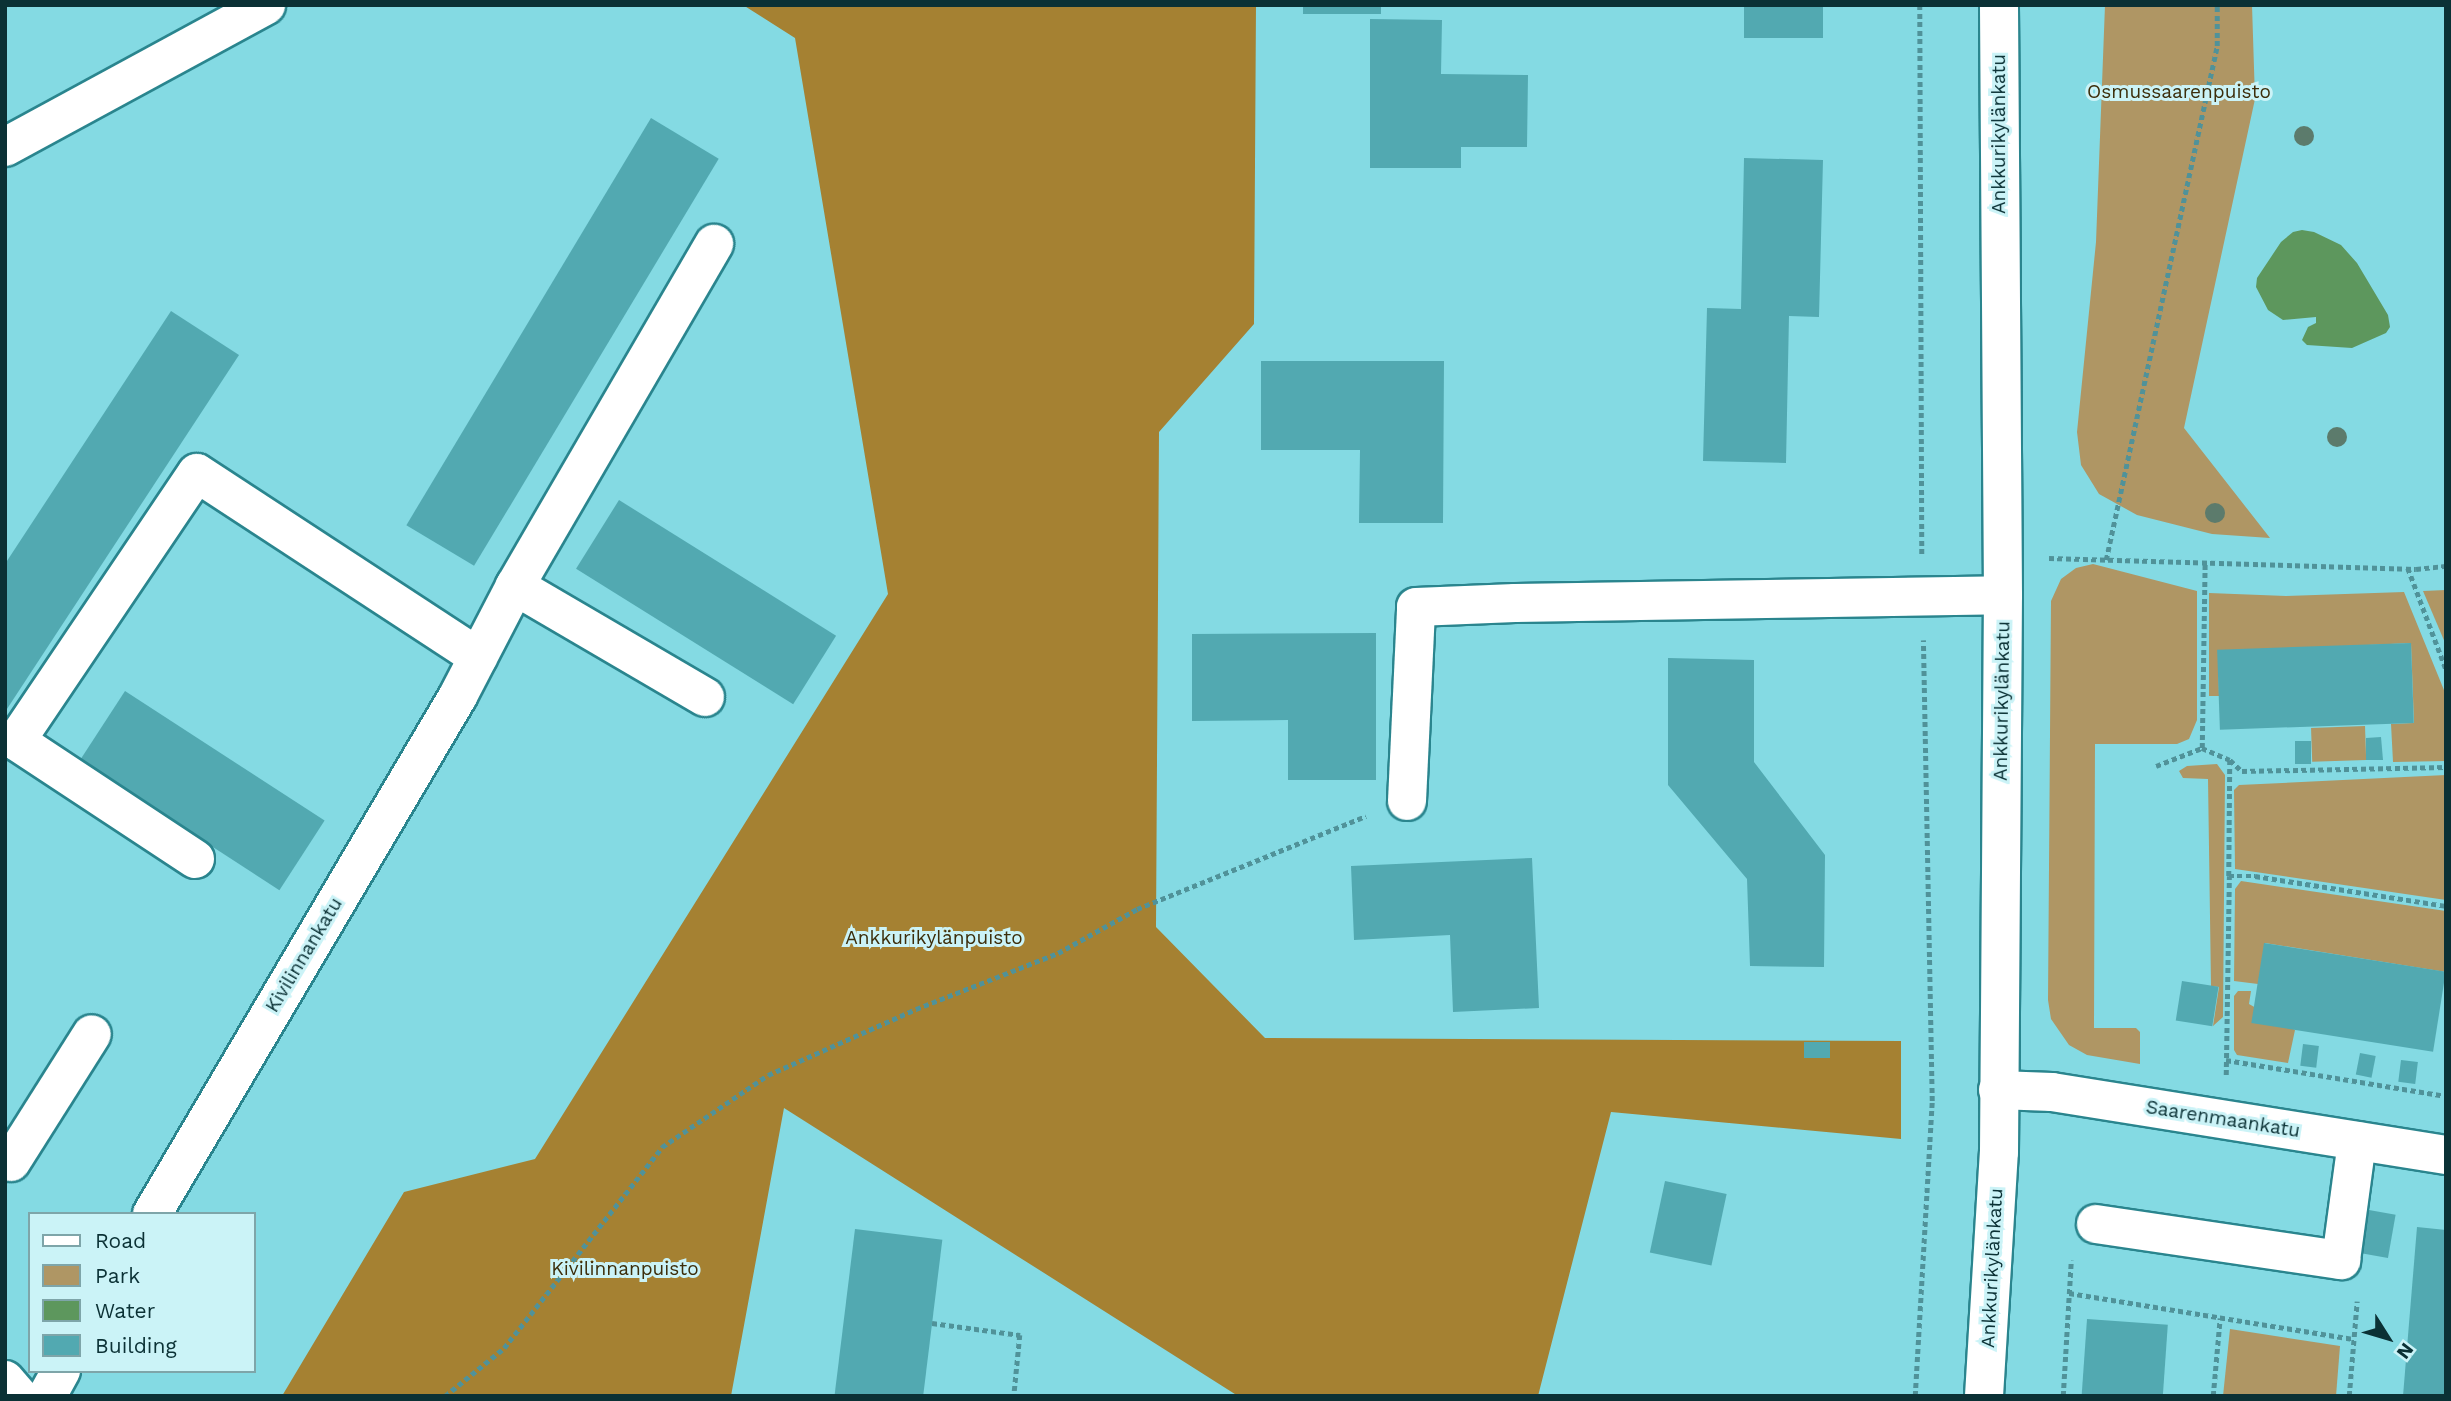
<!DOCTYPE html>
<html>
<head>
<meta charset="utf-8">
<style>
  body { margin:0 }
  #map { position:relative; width:2451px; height:1401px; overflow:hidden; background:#84dae3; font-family:"Work Sans",sans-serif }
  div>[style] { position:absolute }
  .green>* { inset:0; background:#af9664; transform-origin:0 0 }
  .forest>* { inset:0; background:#a58132 }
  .water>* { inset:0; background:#5d975d }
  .building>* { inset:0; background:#52a9b1; transform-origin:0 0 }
  .path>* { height:4.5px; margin-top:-2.25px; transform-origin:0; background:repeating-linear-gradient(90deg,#509299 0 5px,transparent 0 8.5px) }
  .roads { filter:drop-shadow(2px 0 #2a858e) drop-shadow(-2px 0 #2a858e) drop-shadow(0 2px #2a858e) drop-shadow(0 -2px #2a858e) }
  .minor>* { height:38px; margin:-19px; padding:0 19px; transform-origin:19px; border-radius:19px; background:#fff }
  .trees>* { width:20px; height:20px; margin:-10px; border-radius:50%; background:#5c7b6c }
  span { translate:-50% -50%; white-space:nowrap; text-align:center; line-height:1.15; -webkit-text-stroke:6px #cbf3f7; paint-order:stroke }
  .park-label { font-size:19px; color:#3c2d0a }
  .street-label { font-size:19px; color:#0b3135 }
  .frame { position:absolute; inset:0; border:7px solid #0b3135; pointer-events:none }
  .legend { position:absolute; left:28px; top:1212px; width:228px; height:161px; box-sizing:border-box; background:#cbf3f7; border:2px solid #7ea5a9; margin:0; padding:9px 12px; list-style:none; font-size:21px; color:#0b3135 }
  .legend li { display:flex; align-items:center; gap:14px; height:35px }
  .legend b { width:35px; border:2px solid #7ea5a9 }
  .north { position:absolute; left:2353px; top:1303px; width:70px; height:70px; -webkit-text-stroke:5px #cbf3f7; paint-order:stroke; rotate:127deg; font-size:19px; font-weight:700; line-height:28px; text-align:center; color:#0b3135 }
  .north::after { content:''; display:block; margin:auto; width:24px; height:32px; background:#0b3135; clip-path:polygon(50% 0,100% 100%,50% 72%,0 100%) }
</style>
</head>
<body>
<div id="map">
  <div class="green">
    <div style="clip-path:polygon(2105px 5px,2252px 5px,2255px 99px,2184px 428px,2270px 538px,2212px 534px,2137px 515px,2099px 494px,2081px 465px,2077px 432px,2096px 242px)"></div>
    <div style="clip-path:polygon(2093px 564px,2197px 591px,2197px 720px,2189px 739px,2177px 744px,2095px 744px,2094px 1028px,2136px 1028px,2140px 1032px,2140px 1064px,2087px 1055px,2069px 1045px,2051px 1019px,2048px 1000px,2051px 601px,2061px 579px,2076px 568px)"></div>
    <div style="clip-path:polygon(2446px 590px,2446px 645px,2423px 591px)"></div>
    <div style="clip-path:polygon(2404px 592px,2446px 695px,2446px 761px,2393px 762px,2391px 724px,2414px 723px,2411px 643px,2218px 652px,2219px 696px,2209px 696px,2209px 593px,2286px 596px)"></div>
    <div style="left:2365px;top:726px;width:34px;height:54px;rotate:88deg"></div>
    <div style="clip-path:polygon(2217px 764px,2225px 775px,2223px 1017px,2213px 1026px,2219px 987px,2211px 986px,2208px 779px,2183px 778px,2179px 771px,2187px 766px)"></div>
    <div style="clip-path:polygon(2446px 775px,2446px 900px,2235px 869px,2234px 790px,2239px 785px)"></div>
    <div style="clip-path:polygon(2241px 881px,2446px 911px,2446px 972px,2265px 943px,2258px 984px,2234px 981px,2235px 889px)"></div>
    <div style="clip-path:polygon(2238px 991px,2251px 991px,2249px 1004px,2295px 1030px,2288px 1063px,2237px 1055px,2234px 1050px,2234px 996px)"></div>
    <div style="clip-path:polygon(2230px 1329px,2340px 1346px,2336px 1396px,2223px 1396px)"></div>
  </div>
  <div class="forest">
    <div style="clip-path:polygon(743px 5px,1256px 5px,1254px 324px,1159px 432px,1156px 927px,1265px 1038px,1901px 1041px,1901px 1139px,1611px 1112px,1538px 1396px,1238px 1396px,784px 1108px,731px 1396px,282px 1396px,404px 1192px,535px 1159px,888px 594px,795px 38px)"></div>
  </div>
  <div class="water">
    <div style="clip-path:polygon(2302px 230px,2314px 232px,2341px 245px,2357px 263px,2388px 315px,2390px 327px,2386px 333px,2352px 348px,2307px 345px,2302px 340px,2308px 327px,2316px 323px,2316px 317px,2283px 320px,2268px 310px,2256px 287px,2257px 278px,2281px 242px,2293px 232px)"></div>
  </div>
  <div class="building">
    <div style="left:1303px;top:5px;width:78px;height:9px"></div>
    <div style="left:1744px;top:5px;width:79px;height:33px"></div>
    <div style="clip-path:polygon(1370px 19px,1442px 20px,1441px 74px,1528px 75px,1527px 147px,1461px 147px,1461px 168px,1370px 168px)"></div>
    <div style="left:651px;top:118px;width:79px;height:475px;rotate:31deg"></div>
    <div style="clip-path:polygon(1744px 158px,1823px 160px,1819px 317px,1789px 316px,1786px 463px,1703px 461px,1707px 308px,1741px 309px)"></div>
    <div style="clip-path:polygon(171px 311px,239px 355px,5px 712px,5px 564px)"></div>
    <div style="clip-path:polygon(1261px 361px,1444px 361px,1443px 523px,1359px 523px,1360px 450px,1261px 450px)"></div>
    <div style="left:619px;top:500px;width:256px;height:81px;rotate:32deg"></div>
    <div style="clip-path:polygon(1376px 633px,1376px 780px,1288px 780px,1288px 720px,1192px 721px,1192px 634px)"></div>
    <div style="left:2411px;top:643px;width:80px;height:194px;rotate:88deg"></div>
    <div style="clip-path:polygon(1668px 658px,1754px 660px,1754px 762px,1825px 855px,1824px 967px,1750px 966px,1747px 879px,1668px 785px)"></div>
    <div style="left:125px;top:691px;width:238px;height:83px;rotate:33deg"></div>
    <div style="clip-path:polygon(2381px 737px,2383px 760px,2366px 760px,2366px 738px)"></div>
    <div style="left:2295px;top:741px;width:16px;height:23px"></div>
    <div style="clip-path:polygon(1532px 858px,1539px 1008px,1453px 1012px,1450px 935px,1354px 940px,1351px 866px)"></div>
    <div style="left:2264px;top:943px;width:184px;height:81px;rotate:9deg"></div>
    <div style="left:2182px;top:981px;width:37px;height:40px;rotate:9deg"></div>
    <div style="left:1804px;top:1042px;width:26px;height:16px"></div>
    <div style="left:2303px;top:1044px;width:16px;height:22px;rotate:7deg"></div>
    <div style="left:2360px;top:1053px;width:16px;height:22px;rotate:11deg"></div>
    <div style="left:2401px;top:1060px;width:17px;height:22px;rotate:7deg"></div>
    <div style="left:1665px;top:1181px;width:63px;height:73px;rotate:12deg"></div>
    <div style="left:2369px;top:1210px;width:27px;height:44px;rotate:10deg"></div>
    <div style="clip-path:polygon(2417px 1227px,2446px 1230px,2446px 1396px,2403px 1396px)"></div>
    <div style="left:855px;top:1229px;width:88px;height:168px;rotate:7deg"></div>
    <div style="left:2087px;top:1319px;width:81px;height:77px;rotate:4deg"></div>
  </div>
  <div class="path">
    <div style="left:1920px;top:5px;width:549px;rotate:89.79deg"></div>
    <div style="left:2049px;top:558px;width:367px;rotate:1.7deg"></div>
    <div style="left:2416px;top:569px;width:30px;rotate:-6deg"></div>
    <div style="left:2106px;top:560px;width:526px;rotate:-77.81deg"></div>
    <div style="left:2217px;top:46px;width:41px;rotate:-90deg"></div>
    <div style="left:2408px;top:568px;width:108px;rotate:69.4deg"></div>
    <div style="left:2202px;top:748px;width:185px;rotate:-89.1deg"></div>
    <div style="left:2230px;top:760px;width:116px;rotate:90.5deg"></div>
    <div style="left:2229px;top:876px;width:26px"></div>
    <div style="left:2255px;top:876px;width:193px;rotate:8.9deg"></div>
    <div style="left:2156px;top:766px;width:49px;rotate:-21.4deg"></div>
    <div style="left:2202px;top:748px;width:30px;rotate:23deg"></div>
    <div style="left:2230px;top:760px;width:16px;rotate:43deg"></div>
    <div style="left:2242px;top:771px;width:204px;rotate:-1.1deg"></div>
    <div style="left:2226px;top:1060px;width:223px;rotate:9.3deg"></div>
    <div style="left:2226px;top:1075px;width:199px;rotate:-89.1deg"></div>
    <div style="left:2069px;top:1293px;width:288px;rotate:9.2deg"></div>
    <div style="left:932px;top:1323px;width:89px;rotate:7.8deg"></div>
    <div style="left:1020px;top:1335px;width:61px;rotate:95.6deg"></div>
    <div style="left:445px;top:1396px;width:76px;rotate:-39.1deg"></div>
    <div style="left:504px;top:1348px;width:256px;rotate:-51.8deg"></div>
    <div style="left:662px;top:1147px;width:128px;rotate:-34.2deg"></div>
    <div style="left:768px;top:1075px;width:162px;rotate:-24deg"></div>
    <div style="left:916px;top:1009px;width:153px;rotate:-21.5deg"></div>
    <div style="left:1058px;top:953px;width:90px;rotate:-29.1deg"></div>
    <div style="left:1137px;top:909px;width:247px;rotate:-22.1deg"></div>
    <div style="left:1915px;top:1396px;width:295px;rotate:-86.7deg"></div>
    <div style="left:1932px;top:1101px;width:461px;rotate:-91.1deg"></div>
    <div style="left:2063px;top:1396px;width:136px;rotate:-86.6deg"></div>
    <div style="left:2213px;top:1396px;width:78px;rotate:-84.9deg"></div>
    <div style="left:2349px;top:1396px;width:95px;rotate:-85.2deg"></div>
  </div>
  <div class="roads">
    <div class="minor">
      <div style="left:5px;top:147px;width:297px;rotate:-28.5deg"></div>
      <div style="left:515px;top:586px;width:220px;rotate:30.3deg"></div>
      <div style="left:1407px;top:801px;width:194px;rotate:-87.3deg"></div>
      <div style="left:1416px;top:607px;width:99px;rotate:-2.3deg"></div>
      <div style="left:1515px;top:603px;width:488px;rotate:-0.9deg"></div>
      <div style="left:195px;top:859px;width:214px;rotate:-146.6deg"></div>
      <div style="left:16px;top:741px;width:323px;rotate:-56deg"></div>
      <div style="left:197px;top:473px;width:336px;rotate:33.2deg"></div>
      <div style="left:1998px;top:1090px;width:54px;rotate:2.1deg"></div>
      <div style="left:2052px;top:1092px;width:399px;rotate:9.1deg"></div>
      <div style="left:11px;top:1162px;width:151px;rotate:-57.7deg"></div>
      <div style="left:152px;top:1214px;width:602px;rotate:-59.43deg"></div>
      <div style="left:458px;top:696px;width:124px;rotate:-62.6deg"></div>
      <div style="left:515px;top:586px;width:396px;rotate:-59.8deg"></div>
      <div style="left:2096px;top:1224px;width:248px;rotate:8.4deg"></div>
      <div style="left:2341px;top:1260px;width:120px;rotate:-82.3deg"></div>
      <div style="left:5px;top:1380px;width:21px;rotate:49deg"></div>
      <div style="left:47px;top:1396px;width:29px;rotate:-61deg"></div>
      <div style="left:1984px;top:1396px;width:244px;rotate:-86.5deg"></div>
      <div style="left:1999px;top:1152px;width:557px;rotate:-89.59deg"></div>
      <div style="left:2003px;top:595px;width:590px;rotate:-90.39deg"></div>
    </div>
  </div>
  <div class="trees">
    <div style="left:2304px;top:136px"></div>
    <div style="left:2337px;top:437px"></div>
    <div style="left:2215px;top:513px"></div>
  </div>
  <div class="park-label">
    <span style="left:2179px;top:92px">Osmussaarenpuisto</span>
    <span style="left:934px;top:938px">Ankkurikylänpuisto</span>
    <span style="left:625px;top:1269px">Kivilinnanpuisto</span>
  </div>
  <div class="street-label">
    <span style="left:1999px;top:134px;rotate:-90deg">Ankkurikylänkatu</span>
    <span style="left:2002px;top:701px;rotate:-89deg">Ankkurikylänkatu</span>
    <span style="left:304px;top:955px;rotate:-59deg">Kivilinnankatu</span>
    <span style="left:2223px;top:1119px;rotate:9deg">Saarenmaankatu</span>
    <span style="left:1992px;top:1268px;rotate:-87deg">Ankkurikylänkatu</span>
  </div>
  <div class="frame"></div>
  <ul class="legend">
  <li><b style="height:9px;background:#fff"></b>Road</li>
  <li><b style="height:19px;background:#af9664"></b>Park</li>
  <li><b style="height:19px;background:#5d975d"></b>Water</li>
  <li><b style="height:19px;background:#52a9b1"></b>Building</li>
  </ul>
  <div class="north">N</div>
</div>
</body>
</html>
